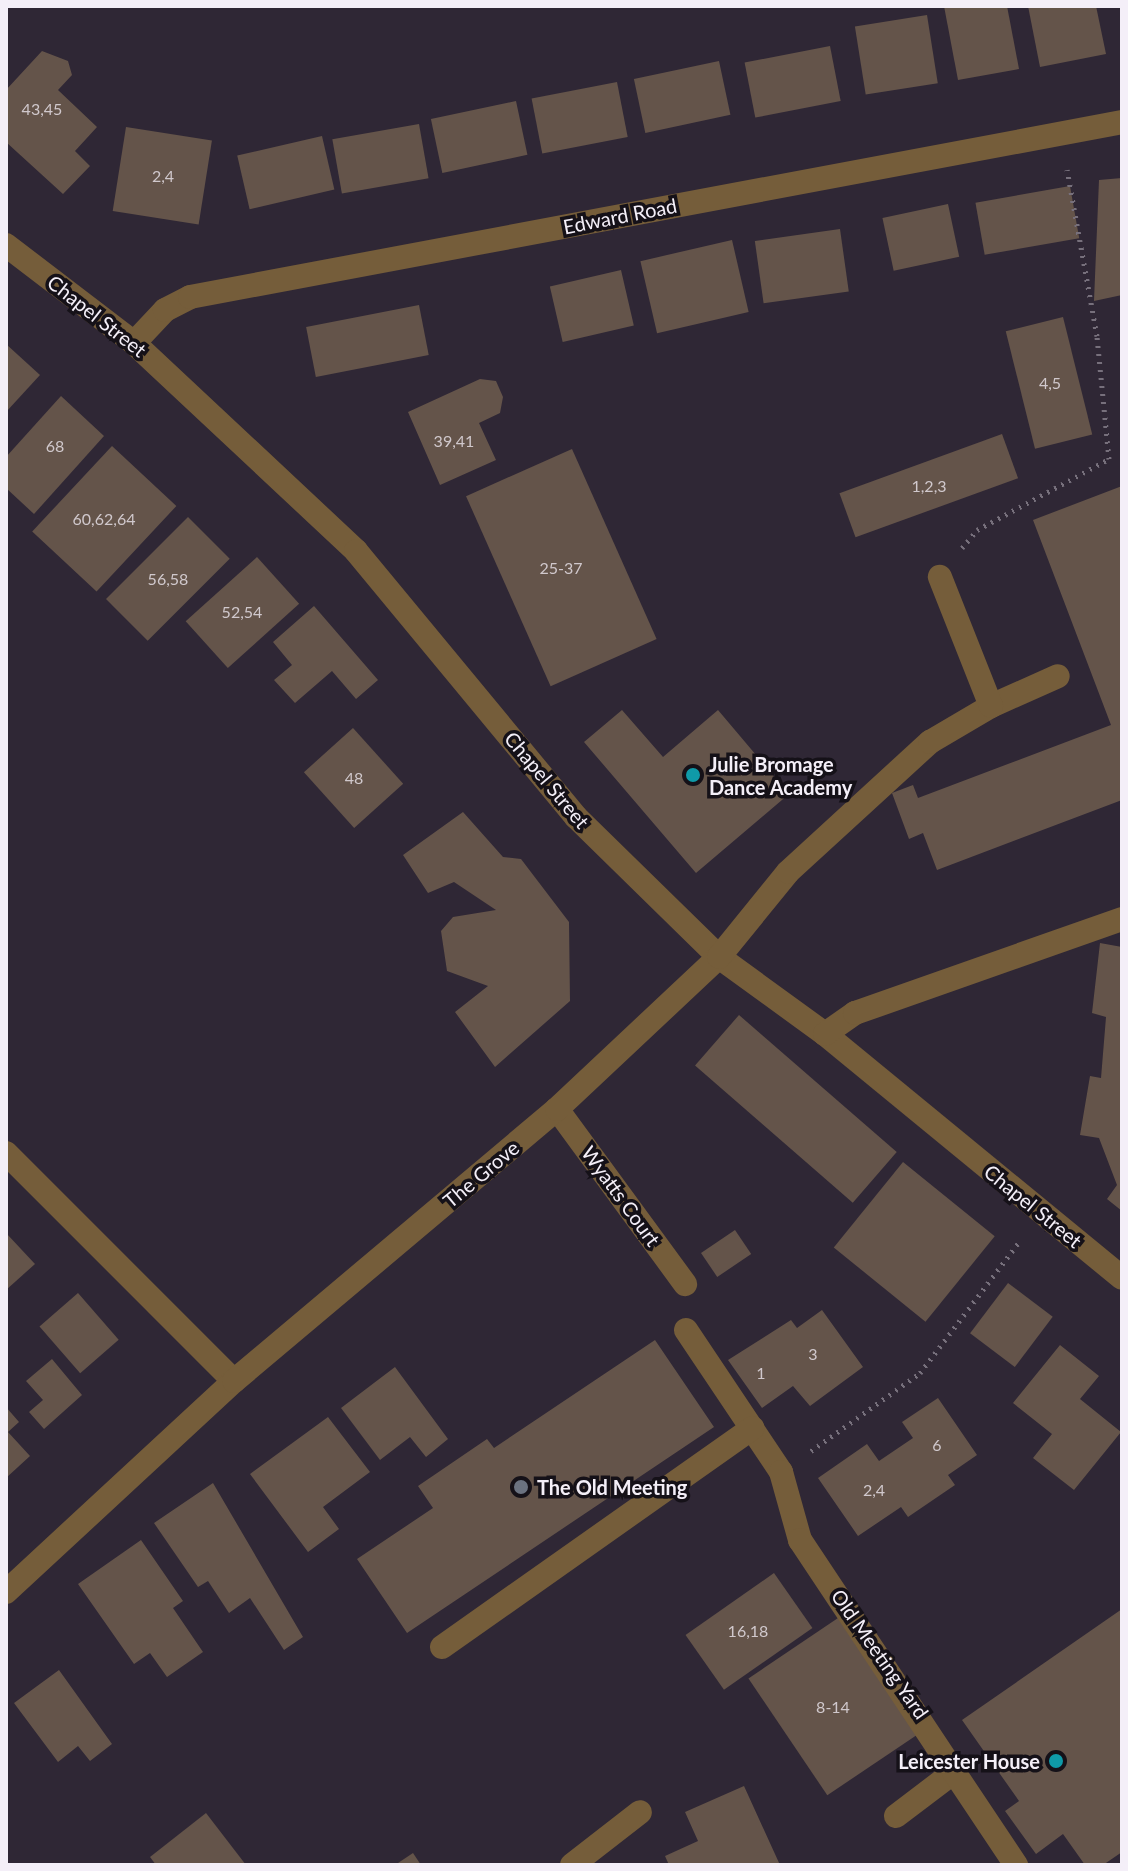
<!DOCTYPE html>
<html>
<head>
<meta charset="utf-8">
<style>
  body { margin:0 }
  #map { position:relative; width:1128px; height:1871px; overflow:hidden; background:#2f2735; font-family:Lato,sans-serif }
  div>[style] { position:absolute }
  .building>* { inset:0; background:#64544a; transform-origin:0 0 }
  .path>* { height:5px; margin-top:-2.5px; transform-origin:0; background:repeating-linear-gradient(90deg,#77707c 0 2px,transparent 0 8px) }
  .minor>* { height:24px; margin:-12px; padding:0 12px; transform-origin:12px; border-radius:12px; background:#755d3a }
  .dots>* { width:22px; height:22px; translate:-50% -50%; box-sizing:border-box; border:4px solid #151118; border-radius:50% }
  span { translate:-50% -50%; white-space:nowrap; text-align:center; line-height:1.15; -webkit-text-stroke:7px #151118; paint-order:stroke }
  .number-label { font-size:16px; color:#d0c8cc }
  .number-label span { -webkit-text-stroke-width:0 }
  .street-label { font-size:20px; color:#f4eff8 }
  .poi-label { font-size:20px; color:#f4eff8; font-weight:700 }
  .left { translate:0 -50%; text-align:left }
  .right { translate:-100% -50%; text-align:right }
  .frame { position:absolute; inset:0; border:8px solid #f4eff8; pointer-events:none }
</style>
</head>
<body>
<div id="map">
  <div class="building">
    <div style="clip-path:polygon(944px 6px,1007px 6px,1019px 69px,958px 80px)"></div>
    <div style="clip-path:polygon(1028px 6px,1096px 6px,1106px 54px,1040px 67px)"></div>
    <div style="left:927px;top:15px;width:69px;height:73px;rotate:81deg"></div>
    <div style="left:830px;top:46px;width:56px;height:87px;rotate:79deg"></div>
    <div style="clip-path:polygon(42px 51px,68px 61px,72px 75px,58px 90px,97px 127px,75px 151px,90px 166px,63px 194px,6px 142px,6px 90px)"></div>
    <div style="left:719px;top:61px;width:55px;height:87px;rotate:78deg"></div>
    <div style="left:617px;top:82px;width:56px;height:87px;rotate:79deg"></div>
    <div style="left:516px;top:101px;width:55px;height:87px;rotate:78deg"></div>
    <div style="left:419px;top:124px;width:55px;height:88px;rotate:80deg"></div>
    <div style="left:126px;top:127px;width:87px;height:85px;rotate:9deg"></div>
    <div style="left:322px;top:136px;width:55px;height:87px;rotate:77deg"></div>
    <div style="clip-path:polygon(1122px 178px,1122px 295px,1094px 301px,1099px 180px)"></div>
    <div style="left:1070px;top:186px;width:53px;height:96px;rotate:80deg"></div>
    <div style="left:948px;top:204px;width:54px;height:67px;rotate:78deg"></div>
    <div style="left:840px;top:229px;width:63px;height:86px;rotate:82deg"></div>
    <div style="left:732px;top:240px;width:74px;height:94px;rotate:77deg"></div>
    <div style="left:621px;top:270px;width:57px;height:73px;rotate:77deg"></div>
    <div style="left:419px;top:305px;width:51px;height:115px;rotate:79deg"></div>
    <div style="left:1063px;top:317px;width:121px;height:59px;rotate:76deg"></div>
    <div style="clip-path:polygon(6px 344px,40px 375px,6px 412px)"></div>
    <div style="clip-path:polygon(480px 379px,496px 381px,503px 397px,500px 413px,479px 423px,496px 460px,440px 485px,408px 412px)"></div>
    <div style="clip-path:polygon(61px 396px,104px 436px,34px 514px,6px 488px,6px 457px)"></div>
    <div style="left:1002px;top:434px;width:47px;height:173px;rotate:70deg"></div>
    <div style="left:112px;top:446px;width:88px;height:117px;rotate:43deg"></div>
    <div style="left:572px;top:449px;width:208px;height:116px;rotate:66deg"></div>
    <div style="clip-path:polygon(1122px 486px,1122px 800px,937px 870px,923px 833px,909px 839px,892px 793px,913px 785px,918px 798px,1111px 725px,1033px 520px)"></div>
    <div style="left:188px;top:517px;width:59px;height:116px;rotate:45deg"></div>
    <div style="left:257px;top:557px;width:63px;height:96px;rotate:48deg"></div>
    <div style="clip-path:polygon(314px 606px,378px 680px,356px 699px,332px 671px,295px 703px,274px 680px,292px 665px,273px 642px)"></div>
    <div style="clip-path:polygon(622px 710px,663px 757px,718px 710px,789px 794px,696px 873px,584px 742px)"></div>
    <div style="left:353px;top:728px;width:75px;height:66px;rotate:48deg"></div>
    <div style="clip-path:polygon(463px 812px,503px 857px,521px 859px,569px 922px,570px 1001px,495px 1067px,455px 1012px,488px 986px,447px 971px,441px 931px,453px 917px,496px 910px,454px 882px,428px 893px,403px 855px)"></div>
    <div style="clip-path:polygon(1100px 943px,1122px 947px,1122px 1211px,1107px 1199px,1117px 1185px,1099px 1138px,1080px 1135px,1090px 1076px,1101px 1078px,1106px 1017px,1092px 1013px)"></div>
    <div style="left:739px;top:1015px;width:209px;height:67px;rotate:41deg"></div>
    <div style="left:903px;top:1162px;width:118px;height:110px;rotate:39deg"></div>
    <div style="left:735px;top:1230px;width:29px;height:41px;rotate:56deg"></div>
    <div style="clip-path:polygon(6px 1233px,35px 1264px,6px 1290px)"></div>
    <div style="left:1008px;top:1283px;width:56px;height:63px;rotate:37deg"></div>
    <div style="left:78px;top:1293px;width:62px;height:51px;rotate:49deg"></div>
    <div style="clip-path:polygon(822px 1310px,863px 1367px,810px 1406px,793px 1386px,762px 1408px,728px 1360px,791px 1320px,797px 1328px)"></div>
    <div style="clip-path:polygon(655px 1340px,714px 1427px,407px 1633px,357px 1559px,433px 1508px,418px 1486px,487px 1439px,494px 1448px)"></div>
    <div style="clip-path:polygon(1060px 1345px,1099px 1376px,1080px 1399px,1121px 1432px,1074px 1490px,1033px 1458px,1052px 1434px,1013px 1403px)"></div>
    <div style="clip-path:polygon(52px 1359px,82px 1395px,44px 1429px,29px 1412px,43px 1400px,26px 1381px)"></div>
    <div style="clip-path:polygon(395px 1367px,448px 1439px,426px 1457px,410px 1437px,380px 1460px,341px 1408px)"></div>
    <div style="clip-path:polygon(938px 1398px,977px 1455px,948px 1475px,955px 1485px,908px 1517px,901px 1507px,858px 1536px,818px 1478px,867px 1444px,879px 1461px,913px 1438px,902px 1422px)"></div>
    <div style="clip-path:polygon(6px 1407px,19px 1422px,8px 1432px,30px 1456px,6px 1478px)"></div>
    <div style="clip-path:polygon(328px 1417px,370px 1472px,323px 1507px,339px 1529px,308px 1552px,250px 1474px)"></div>
    <div style="clip-path:polygon(213px 1483px,303px 1637px,284px 1650px,250px 1598px,229px 1613px,208px 1581px,198px 1587px,154px 1523px)"></div>
    <div style="clip-path:polygon(141px 1540px,183px 1601px,173px 1608px,203px 1652px,167px 1677px,150px 1653px,134px 1664px,78px 1584px)"></div>
    <div style="left:774px;top:1573px;width:67px;height:108px;rotate:55deg"></div>
    <div style="clip-path:polygon(1122px 1609px,1122px 1852px,1103px 1865px,1085px 1865px,1063px 1834px,1036px 1854px,1005px 1811px,1019px 1801px,962px 1720px)"></div>
    <div style="left:838px;top:1618px;width:141px;height:108px;rotate:56deg"></div>
    <div style="clip-path:polygon(59px 1670px,112px 1744px,90px 1761px,78px 1746px,58px 1762px,14px 1703px)"></div>
    <div style="clip-path:polygon(744px 1786px,780px 1865px,669px 1865px,665px 1856px,698px 1841px,685px 1812px)"></div>
    <div style="clip-path:polygon(206px 1813px,246px 1865px,156px 1865px,150px 1857px)"></div>
    <div style="clip-path:polygon(413px 1853px,421px 1865px,395px 1865px)"></div>
  </div>
  <div class="path">
    <div style="left:962px;top:548px;width:23px;rotate:-50deg"></div>
    <div style="left:977px;top:530px;width:150px;rotate:-28.3deg"></div>
    <div style="left:1109px;top:459px;width:124px;rotate:-95.6deg"></div>
    <div style="left:1097px;top:336px;width:169px;rotate:-100.2deg"></div>
    <div style="left:811px;top:1451px;width:134px;rotate:-35.6deg"></div>
    <div style="left:920px;top:1373px;width:164px;rotate:-52.9deg"></div>
  </div>
  <div class="minor">
    <div style="left:6px;top:245px;width:161px;rotate:37.4deg"></div>
    <div style="left:134px;top:343px;width:304px;rotate:43.1deg"></div>
    <div style="left:356px;top:551px;width:345px;rotate:50.4deg"></div>
    <div style="left:576px;top:817px;width:200px;rotate:44.4deg"></div>
    <div style="left:719px;top:957px;width:131px;rotate:36deg"></div>
    <div style="left:825px;top:1034px;width:384px;rotate:39.4deg"></div>
    <div style="left:134px;top:343px;width:45px;rotate:-46.8deg"></div>
    <div style="left:165px;top:310px;width:28px;rotate:-27deg"></div>
    <div style="left:190px;top:297px;width:948px;rotate:-10.63deg"></div>
    <div style="left:991px;top:706px;width:73px;rotate:-24.1deg"></div>
    <div style="left:825px;top:1034px;width:37px;rotate:-35deg"></div>
    <div style="left:855px;top:1013px;width:283px;rotate:-19.4deg"></div>
    <div style="left:557px;top:1109px;width:217px;rotate:53.8deg"></div>
    <div style="left:6px;top:1153px;width:322px;rotate:45deg"></div>
    <div style="left:686px;top:1330px;width:171px;rotate:56.2deg"></div>
    <div style="left:781px;top:1472px;width:71px;rotate:74.4deg"></div>
    <div style="left:800px;top:1540px;width:278px;rotate:56.4deg"></div>
    <div style="left:6px;top:1592px;width:311px;rotate:-42.8deg"></div>
    <div style="left:234px;top:1381px;width:422px;rotate:-40.1deg"></div>
    <div style="left:557px;top:1109px;width:222px;rotate:-43.2deg"></div>
    <div style="left:719px;top:957px;width:109px;rotate:-50.9deg"></div>
    <div style="left:788px;top:872px;width:193px;rotate:-42.5deg"></div>
    <div style="left:930px;top:742px;width:71px;rotate:-30.5deg"></div>
    <div style="left:991px;top:706px;width:139px;rotate:-111.6deg"></div>
    <div style="left:442px;top:1647px;width:380px;rotate:-35.2deg"></div>
    <div style="left:896px;top:1816px;width:73px;rotate:-37.2deg"></div>
    <div style="left:954px;top:1772px;width:112px;rotate:56.3deg"></div>
    <div style="left:572px;top:1865px;width:86px;rotate:-37.9deg"></div>
  </div>
  <div class="dots">
    <div style="left:693px;top:775px;background:#0f9aa8"></div>
    <div style="left:521px;top:1487px;background:#6b7280"></div>
    <div style="left:1056px;top:1761px;background:#0f9aa8"></div>
  </div>
  <div class="number-label">
    <span style="left:42px;top:109px">43,45</span>
    <span style="left:163px;top:176px">2,4</span>
    <span style="left:1050px;top:383px">4,5</span>
    <span style="left:454px;top:441px">39,41</span>
    <span style="left:55px;top:446px">68</span>
    <span style="left:929px;top:486px">1,2,3</span>
    <span style="left:104px;top:519px">60,62,64</span>
    <span style="left:561px;top:568px">25-37</span>
    <span style="left:168px;top:579px">56,58</span>
    <span style="left:242px;top:612px">52,54</span>
    <span style="left:354px;top:778px">48</span>
    <span style="left:813px;top:1354px">3</span>
    <span style="left:761px;top:1373px">1</span>
    <span style="left:937px;top:1445px">6</span>
    <span style="left:874px;top:1490px">2,4</span>
    <span style="left:748px;top:1631px">16,18</span>
    <span style="left:833px;top:1707px">8-14</span>
  </div>
  <div class="street-label">
    <span style="left:620px;top:216px;rotate:-11deg">Edward Road</span>
    <span style="left:97px;top:316px;rotate:38deg">Chapel Street</span>
    <span style="left:547px;top:780px;rotate:50deg">Chapel Street</span>
    <span style="left:481px;top:1174px;rotate:-40deg">The Grove</span>
    <span style="left:621px;top:1196px;rotate:54deg">Wyatts Court</span>
    <span style="left:1033px;top:1206px;rotate:39deg">Chapel Street</span>
    <span style="left:880px;top:1654px;rotate:55deg">Old Meeting Yard</span>
  </div>
  <div class="poi-label">
    <span class="left" style="left:709px;top:776px">Julie Bromage<br>Dance Academy</span>
    <span class="left" style="left:537px;top:1487px">The Old Meeting</span>
    <span class="right" style="left:1040px;top:1761px">Leicester House</span>
  </div>
  <div class="frame"></div>
</div>
</body>
</html>
